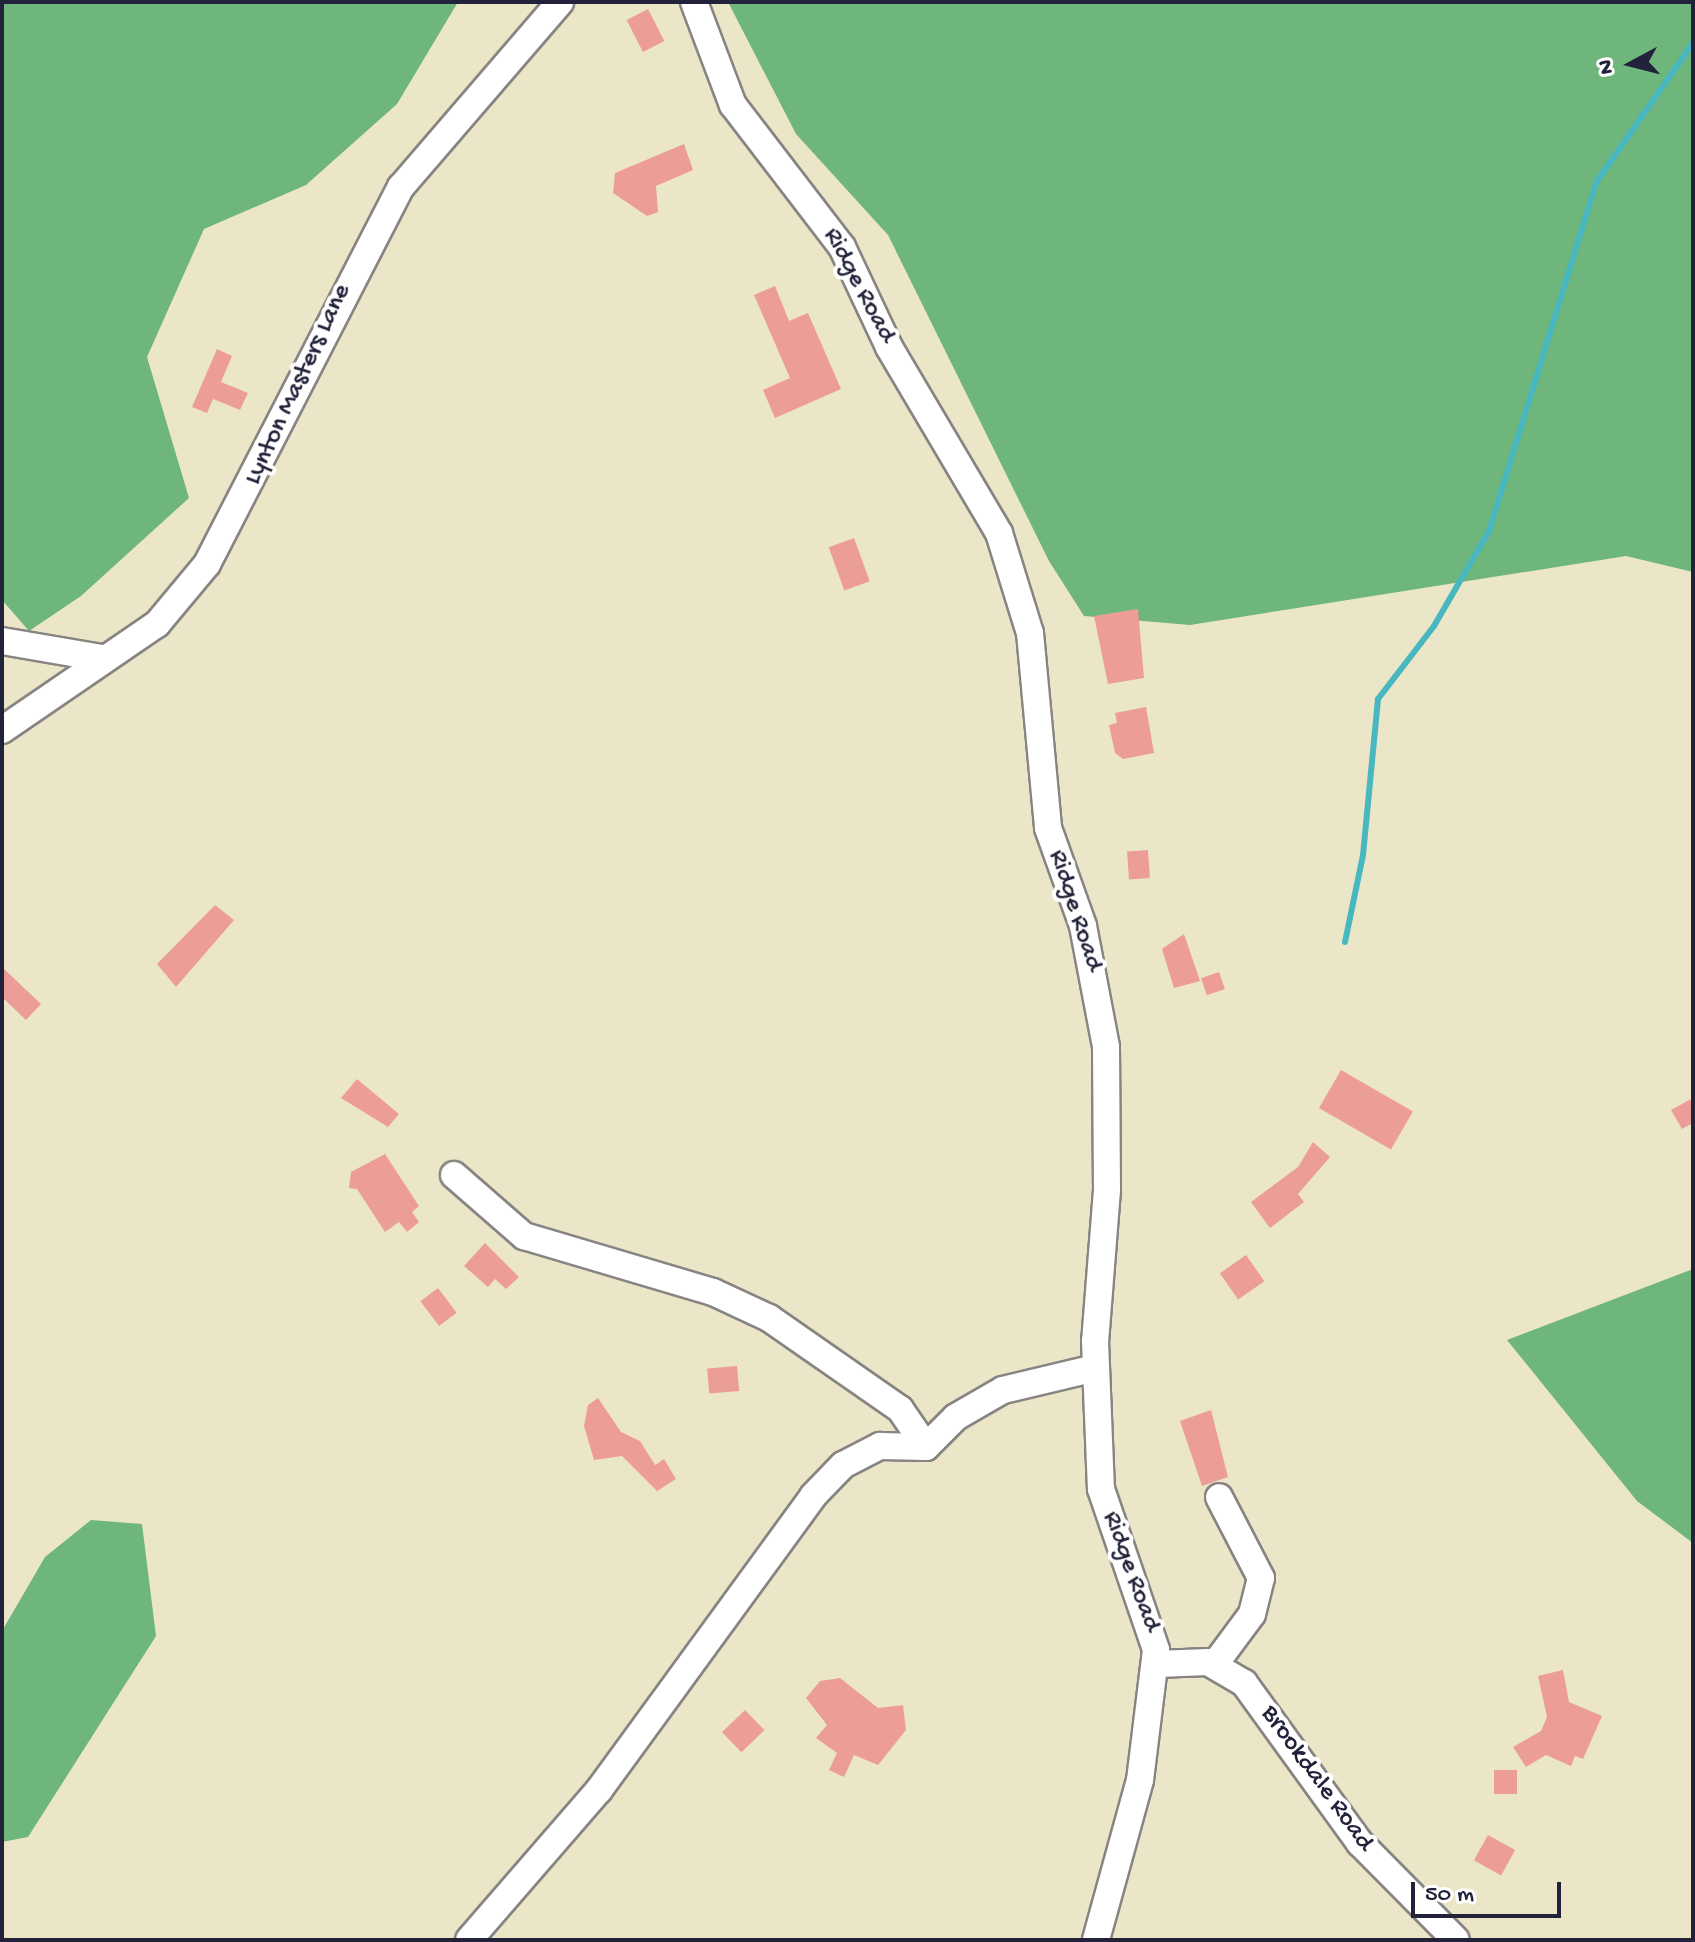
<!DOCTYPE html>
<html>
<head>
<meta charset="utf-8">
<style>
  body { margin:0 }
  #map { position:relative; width:1695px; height:1942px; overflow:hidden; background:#ece6c9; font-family:"Gochi Hand",sans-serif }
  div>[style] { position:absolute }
  .forest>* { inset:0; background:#6eb67b }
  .stream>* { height:6px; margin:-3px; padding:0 3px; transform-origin:3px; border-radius:3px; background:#48b7bf }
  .building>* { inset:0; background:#ec9d98; transform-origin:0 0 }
  .roads { filter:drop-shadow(2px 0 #878482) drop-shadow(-2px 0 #878482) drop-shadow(0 2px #878482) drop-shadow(0 -2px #878482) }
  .minor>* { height:26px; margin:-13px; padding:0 13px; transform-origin:13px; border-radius:13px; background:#fff }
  span { translate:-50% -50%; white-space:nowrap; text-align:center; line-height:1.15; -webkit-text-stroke:8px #fff; paint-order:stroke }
  .street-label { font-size:26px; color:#22223b }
  .frame { position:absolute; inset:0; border:4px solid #22223b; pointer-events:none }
  .north { position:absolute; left:1591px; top:24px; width:80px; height:80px; -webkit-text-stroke:6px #fff; paint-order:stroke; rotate:263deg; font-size:22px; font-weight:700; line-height:32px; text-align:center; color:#22223b }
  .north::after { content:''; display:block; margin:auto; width:28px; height:36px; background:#22223b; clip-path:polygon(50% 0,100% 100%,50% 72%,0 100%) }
  .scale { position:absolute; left:1411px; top:1882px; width:150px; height:36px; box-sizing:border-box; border:4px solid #22223b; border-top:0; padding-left:10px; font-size:24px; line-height:28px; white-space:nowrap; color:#22223b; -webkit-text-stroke:6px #fff; paint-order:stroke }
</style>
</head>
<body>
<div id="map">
  <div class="forest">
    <div style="clip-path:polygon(2px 2px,458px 2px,397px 104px,306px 185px,204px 229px,147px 357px,189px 498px,81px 596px,29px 631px,2px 600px)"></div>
    <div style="clip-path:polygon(728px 2px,1693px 2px,1693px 572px,1626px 556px,1190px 625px,1084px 616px,1049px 561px,888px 235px,796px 134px)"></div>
    <div style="clip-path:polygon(1693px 1269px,1693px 1543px,1637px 1501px,1507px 1340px)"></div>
    <div style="clip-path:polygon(91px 1520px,142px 1524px,156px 1636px,28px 1837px,2px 1842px,2px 1631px,45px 1557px)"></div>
  </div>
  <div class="stream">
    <div style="left:1345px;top:942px;width:89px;rotate:-78.3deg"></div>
    <div style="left:1363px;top:855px;width:157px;rotate:-84.5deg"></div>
    <div style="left:1378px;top:699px;width:92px;rotate:-52.5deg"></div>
    <div style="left:1434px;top:626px;width:110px;rotate:-59.9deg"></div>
    <div style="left:1489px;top:531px;width:366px;rotate:-72.9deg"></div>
    <div style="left:1597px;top:181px;width:168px;rotate:-55.2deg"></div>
  </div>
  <div class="building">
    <div style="left:648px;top:9px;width:36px;height:24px;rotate:63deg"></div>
    <div style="clip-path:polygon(684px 144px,693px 170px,656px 186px,658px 212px,647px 216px,613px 193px,615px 173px)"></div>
    <div style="clip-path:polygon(775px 286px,789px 321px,808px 313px,841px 389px,775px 418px,763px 390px,790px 378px,754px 295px)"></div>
    <div style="clip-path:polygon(217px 349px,232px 356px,221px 382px,248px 393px,240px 410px,213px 399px,207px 413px,192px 407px)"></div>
    <div style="left:854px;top:538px;width:46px;height:27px;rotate:70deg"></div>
    <div style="clip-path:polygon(1138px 609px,1144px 678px,1108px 684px,1094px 616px)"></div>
    <div style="clip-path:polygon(1146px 707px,1154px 753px,1123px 759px,1115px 753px,1109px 725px,1117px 723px,1115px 713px)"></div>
    <div style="left:1148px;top:850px;width:28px;height:21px;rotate:86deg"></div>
    <div style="clip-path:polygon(215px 905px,234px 920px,176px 987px,157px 964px)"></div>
    <div style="clip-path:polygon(1184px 934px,1200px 981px,1174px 988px,1162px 949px)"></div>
    <div style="clip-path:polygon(2px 967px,41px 1004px,26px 1020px,2px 997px)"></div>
    <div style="left:1219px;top:972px;width:18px;height:19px;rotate:71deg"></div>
    <div style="left:1341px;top:1070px;width:83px;height:44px;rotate:30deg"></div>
    <div style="clip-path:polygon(357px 1079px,399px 1114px,388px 1127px,341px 1098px)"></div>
    <div style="clip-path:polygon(1693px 1098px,1693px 1123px,1682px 1129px,1671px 1110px)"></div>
    <div style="clip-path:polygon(1313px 1142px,1330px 1157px,1298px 1194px,1304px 1202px,1270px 1228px,1251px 1202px,1298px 1167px)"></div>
    <div style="clip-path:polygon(385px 1154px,419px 1206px,412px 1212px,419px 1222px,407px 1232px,399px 1222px,385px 1232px,357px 1189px,349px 1188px,351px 1172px)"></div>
    <div style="clip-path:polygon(485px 1243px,519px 1277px,506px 1289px,495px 1279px,488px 1287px,464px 1266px)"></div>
    <div style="left:1246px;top:1255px;width:32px;height:32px;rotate:55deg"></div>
    <div style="left:438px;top:1288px;width:31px;height:22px;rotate:53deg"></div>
    <div style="left:737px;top:1366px;width:25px;height:30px;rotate:85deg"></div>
    <div style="clip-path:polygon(598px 1398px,621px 1432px,640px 1441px,655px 1465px,664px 1459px,676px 1479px,657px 1491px,622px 1456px,594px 1460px,584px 1426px,588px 1405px)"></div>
    <div style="clip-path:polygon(1211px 1410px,1228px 1477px,1202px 1486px,1180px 1421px)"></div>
    <div style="clip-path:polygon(1563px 1670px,1569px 1702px,1602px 1716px,1583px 1759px,1575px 1756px,1571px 1766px,1546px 1755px,1526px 1767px,1513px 1747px,1541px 1731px,1547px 1717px,1538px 1676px)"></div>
    <div style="clip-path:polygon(840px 1678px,878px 1708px,903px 1705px,906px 1730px,878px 1765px,854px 1755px,844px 1777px,829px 1770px,837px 1753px,816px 1738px,827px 1725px,806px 1698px,820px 1681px)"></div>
    <div style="left:745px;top:1710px;width:28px;height:32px;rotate:46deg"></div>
    <div style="left:1494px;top:1770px;width:23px;height:24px"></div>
    <div style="left:1488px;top:1835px;width:31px;height:29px;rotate:29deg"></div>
  </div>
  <div class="roads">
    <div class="minor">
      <div style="left:694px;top:2px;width:110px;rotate:69.3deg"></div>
      <div style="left:733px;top:105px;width:179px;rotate:52.5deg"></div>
      <div style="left:842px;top:247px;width:110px;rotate:64.8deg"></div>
      <div style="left:889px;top:347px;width:216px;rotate:59.4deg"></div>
      <div style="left:999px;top:533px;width:105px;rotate:72.8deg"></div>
      <div style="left:1030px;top:633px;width:196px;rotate:84.7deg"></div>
      <div style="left:1048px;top:828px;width:104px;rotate:70.3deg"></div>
      <div style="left:1083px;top:926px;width:123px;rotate:79.2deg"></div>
      <div style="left:1106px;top:1047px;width:143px;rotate:89.6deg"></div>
      <div style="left:1107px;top:1190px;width:151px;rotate:94.5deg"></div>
      <div style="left:1095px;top:1341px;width:148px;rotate:87.7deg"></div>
      <div style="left:1101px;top:1489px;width:170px;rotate:71.1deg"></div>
      <div style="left:1156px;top:1650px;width:131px;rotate:97deg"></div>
      <div style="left:1140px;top:1780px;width:166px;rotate:105.4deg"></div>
      <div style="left:2px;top:641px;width:100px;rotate:9.7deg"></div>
      <div style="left:2px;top:730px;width:188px;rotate:-34.4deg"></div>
      <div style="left:157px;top:624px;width:78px;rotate:-50.2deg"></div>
      <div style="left:207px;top:564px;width:424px;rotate:-62.8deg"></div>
      <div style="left:401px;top:187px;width:244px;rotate:-49.3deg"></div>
      <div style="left:454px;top:1175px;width:93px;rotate:41.1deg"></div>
      <div style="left:524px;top:1236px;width:197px;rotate:16.5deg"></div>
      <div style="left:713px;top:1292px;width:62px;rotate:24.9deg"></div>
      <div style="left:769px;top:1318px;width:160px;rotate:34.8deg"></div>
      <div style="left:900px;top:1409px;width:46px;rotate:55.6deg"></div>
      <div style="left:926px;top:1447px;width:42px;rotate:-45deg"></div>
      <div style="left:956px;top:1417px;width:54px;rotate:-29.9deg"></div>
      <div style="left:1003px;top:1390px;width:95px;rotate:-13.4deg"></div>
      <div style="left:1157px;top:1664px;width:51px;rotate:-2.2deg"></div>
      <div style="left:1208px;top:1662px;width:42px;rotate:30.3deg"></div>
      <div style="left:1244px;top:1683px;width:198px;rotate:54.1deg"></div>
      <div style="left:1360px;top:1843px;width:136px;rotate:45.3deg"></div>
      <div style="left:1215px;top:1664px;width:62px;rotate:-53.5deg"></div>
      <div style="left:1252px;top:1614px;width:37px;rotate:-76deg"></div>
      <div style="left:1261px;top:1578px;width:91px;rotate:-117.4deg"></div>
      <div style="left:469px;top:1940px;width:198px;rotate:-49.1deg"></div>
      <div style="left:599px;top:1790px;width:364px;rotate:-53.9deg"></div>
      <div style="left:813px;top:1496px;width:43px;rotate:-45.9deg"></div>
      <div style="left:843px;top:1465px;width:42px;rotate:-27.2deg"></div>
      <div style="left:880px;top:1446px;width:46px;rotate:1.2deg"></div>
    </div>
  </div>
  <div class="street-label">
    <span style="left:858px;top:286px;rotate:62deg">Ridge Road</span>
    <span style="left:299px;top:385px;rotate:-65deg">Lynton Masters Lane</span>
    <span style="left:1074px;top:911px;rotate:72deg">Ridge Road</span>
    <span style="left:1130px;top:1572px;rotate:70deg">Ridge Road</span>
    <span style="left:1316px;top:1779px;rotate:54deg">Brookdale Road</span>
  </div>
  <div class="frame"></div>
  <div class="north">N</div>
  <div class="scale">50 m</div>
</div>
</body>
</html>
